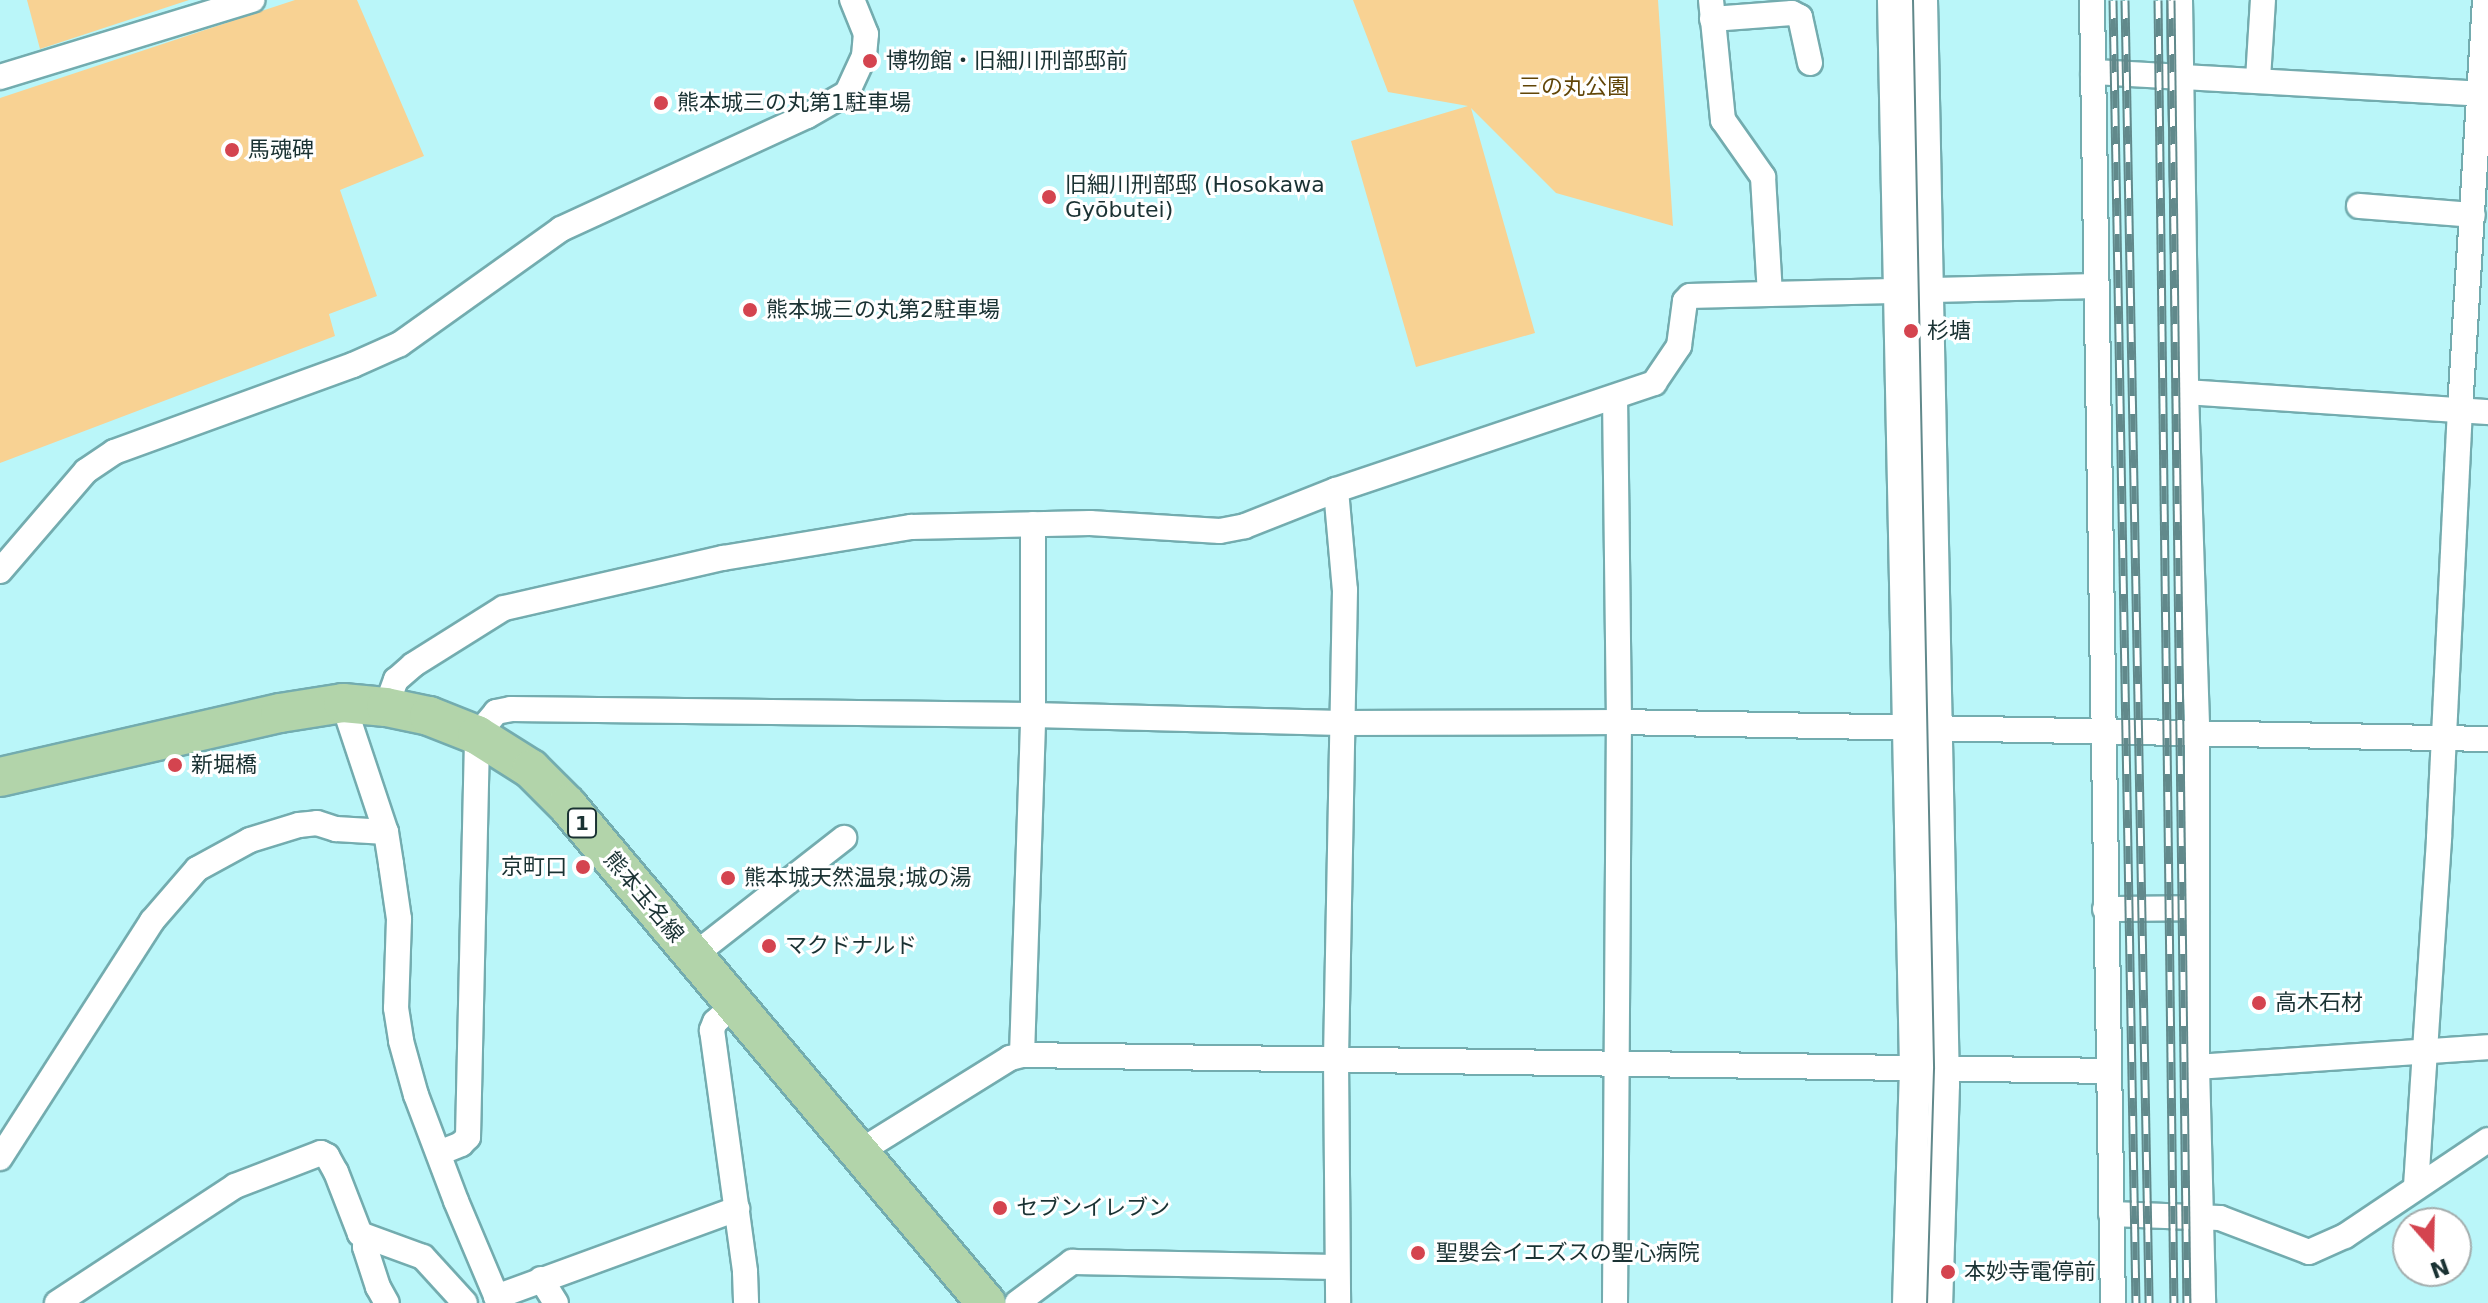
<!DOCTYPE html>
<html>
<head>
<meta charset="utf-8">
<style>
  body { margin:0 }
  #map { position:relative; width:2488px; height:1303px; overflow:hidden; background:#baf6f9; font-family:"DejaVu Sans","Noto Sans JP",sans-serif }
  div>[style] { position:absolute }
  .green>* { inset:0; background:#f8d293 }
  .roads { filter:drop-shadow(2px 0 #73acaf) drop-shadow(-2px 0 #73acaf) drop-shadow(0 2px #73acaf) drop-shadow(0 -2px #73acaf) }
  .minor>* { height:24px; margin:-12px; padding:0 12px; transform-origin:12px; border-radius:12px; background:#fff }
  .tertiary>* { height:30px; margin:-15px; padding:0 15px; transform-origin:15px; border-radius:15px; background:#fff }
  .primary>* { height:38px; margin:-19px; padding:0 19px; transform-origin:19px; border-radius:19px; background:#b2d4aa }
  .tram>* { height:2px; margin:-1px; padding:0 1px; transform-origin:1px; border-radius:1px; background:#61898b }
  .rail>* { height:9px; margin-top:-4.5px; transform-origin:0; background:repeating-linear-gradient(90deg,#fff 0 18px,#61898b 0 36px); box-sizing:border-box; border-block:2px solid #61898b }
  .dots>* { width:22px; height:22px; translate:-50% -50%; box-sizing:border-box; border:4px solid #fff; border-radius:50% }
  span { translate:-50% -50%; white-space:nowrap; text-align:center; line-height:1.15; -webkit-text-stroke:6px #fff; paint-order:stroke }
  .shield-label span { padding:2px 6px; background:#fff; border:2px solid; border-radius:6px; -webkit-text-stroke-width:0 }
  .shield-label { font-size:20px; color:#1a3233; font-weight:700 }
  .poi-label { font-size:22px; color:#1a3233 }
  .left { translate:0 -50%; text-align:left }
  .right { translate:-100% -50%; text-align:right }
  .park-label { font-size:22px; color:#614507 }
  .street-label { font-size:22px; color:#1a3233 }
  .north { position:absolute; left:2392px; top:1207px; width:80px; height:80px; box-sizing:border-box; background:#fff; border:2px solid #a3adad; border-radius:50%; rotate:160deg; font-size:22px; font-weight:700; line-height:32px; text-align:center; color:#1a3233 }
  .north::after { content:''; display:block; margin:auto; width:28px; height:36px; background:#d4444f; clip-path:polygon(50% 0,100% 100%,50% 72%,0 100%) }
</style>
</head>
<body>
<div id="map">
  <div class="green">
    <div style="clip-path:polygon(27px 0,189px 0,40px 49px)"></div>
    <div style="clip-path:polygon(295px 0,357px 0,424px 156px,340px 190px,377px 296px,329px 314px,335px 336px,0 463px,0 98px)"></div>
    <div style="clip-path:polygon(1353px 0,1658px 0,1673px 226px,1556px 193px,1471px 108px,1535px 333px,1416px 367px,1351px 141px,1468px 106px,1388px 92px)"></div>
  </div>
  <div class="roads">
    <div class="minor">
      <div style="left:1711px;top:0;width:121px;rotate:84.3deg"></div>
      <div style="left:1723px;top:120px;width:70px;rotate:54.9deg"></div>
      <div style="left:1763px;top:177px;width:117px;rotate:86.6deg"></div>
      <div style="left:2092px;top:0;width:1303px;rotate:89.08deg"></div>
      <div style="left:2180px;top:0;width:392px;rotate:89.1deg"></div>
      <div style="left:2186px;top:392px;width:340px;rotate:88.1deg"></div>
      <div style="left:2197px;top:732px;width:335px;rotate:90deg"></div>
      <div style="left:2197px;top:1067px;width:236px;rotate:88.5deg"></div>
      <div style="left:1712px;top:19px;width:80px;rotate:-4.3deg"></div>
      <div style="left:1792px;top:13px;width:9px;rotate:27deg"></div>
      <div style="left:1800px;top:17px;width:47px;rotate:77.7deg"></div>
      <div style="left:2093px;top:72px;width:396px;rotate:3.2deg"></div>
      <div style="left:0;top:77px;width:264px;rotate:-17deg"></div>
      <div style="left:2258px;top:79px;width:79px;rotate:-86.4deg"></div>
      <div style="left:2359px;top:206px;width:114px;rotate:4.5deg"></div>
      <div style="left:2186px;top:392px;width:303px;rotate:3.8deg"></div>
      <div style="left:1336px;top:490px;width:100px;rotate:84.9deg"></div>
      <div style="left:1345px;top:590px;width:469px;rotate:91.1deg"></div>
      <div style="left:1336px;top:1059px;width:244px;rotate:89.5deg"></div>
      <div style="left:0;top:571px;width:132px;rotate:-49.3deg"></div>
      <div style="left:86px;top:471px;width:34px;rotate:-34deg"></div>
      <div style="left:114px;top:452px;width:254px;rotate:-20deg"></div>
      <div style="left:353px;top:365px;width:51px;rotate:-24.1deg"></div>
      <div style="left:400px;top:344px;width:198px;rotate:-35.5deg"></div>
      <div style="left:561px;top:229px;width:271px;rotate:-24.7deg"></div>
      <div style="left:807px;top:116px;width:46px;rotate:-29.9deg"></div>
      <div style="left:847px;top:93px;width:41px;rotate:-65.3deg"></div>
      <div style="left:864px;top:56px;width:22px;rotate:-85deg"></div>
      <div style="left:866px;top:34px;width:37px;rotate:-112deg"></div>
      <div style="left:343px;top:703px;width:136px;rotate:71.6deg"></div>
      <div style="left:386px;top:832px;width:32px;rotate:81deg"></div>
      <div style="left:391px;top:864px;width:56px;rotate:81.7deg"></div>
      <div style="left:399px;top:919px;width:89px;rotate:91.9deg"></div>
      <div style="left:396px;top:1008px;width:33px;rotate:81deg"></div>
      <div style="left:401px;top:1041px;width:56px;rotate:74.5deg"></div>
      <div style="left:416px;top:1095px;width:113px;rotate:69.3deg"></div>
      <div style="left:456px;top:1201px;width:111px;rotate:67.1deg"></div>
      <div style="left:386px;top:707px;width:29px;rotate:-70deg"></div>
      <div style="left:396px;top:680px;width:23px;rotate:-41deg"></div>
      <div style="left:413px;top:665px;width:107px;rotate:-32.1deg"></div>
      <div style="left:504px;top:608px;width:225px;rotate:-12.9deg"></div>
      <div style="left:723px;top:558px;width:191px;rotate:-9.4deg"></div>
      <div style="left:911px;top:527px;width:179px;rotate:-1.3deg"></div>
      <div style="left:1090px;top:523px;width:130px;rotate:3.5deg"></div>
      <div style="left:1220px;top:531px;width:25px;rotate:-11deg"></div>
      <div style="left:1245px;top:526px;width:98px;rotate:-21.6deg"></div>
      <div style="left:1336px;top:490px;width:336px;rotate:-18.6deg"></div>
      <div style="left:1654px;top:383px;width:45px;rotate:-56deg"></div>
      <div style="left:1679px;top:346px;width:45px;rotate:-82.4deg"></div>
      <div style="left:1685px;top:301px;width:7px;rotate:-45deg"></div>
      <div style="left:1690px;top:296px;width:405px;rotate:-1.4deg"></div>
      <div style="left:2105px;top:909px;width:92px;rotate:-0.6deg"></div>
      <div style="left:693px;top:956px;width:192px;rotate:-38deg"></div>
      <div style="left:734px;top:1005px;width:25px;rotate:138deg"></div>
      <div style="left:715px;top:1022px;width:9px;rotate:111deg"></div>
      <div style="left:712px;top:1030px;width:244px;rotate:82.2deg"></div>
      <div style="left:745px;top:1272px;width:31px;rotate:88deg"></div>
      <div style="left:1022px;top:1055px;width:340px;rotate:-88.1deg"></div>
      <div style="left:1033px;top:715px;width:191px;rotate:-90deg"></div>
      <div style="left:2197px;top:1067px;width:292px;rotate:-3.9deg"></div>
      <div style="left:859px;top:1152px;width:178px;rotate:-31.9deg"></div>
      <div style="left:1010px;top:1058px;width:12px;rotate:-14deg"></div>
      <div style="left:1022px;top:1055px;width:1087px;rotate:0.84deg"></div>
      <div style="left:439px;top:1153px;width:24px;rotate:-22deg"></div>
      <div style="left:461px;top:1144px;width:10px;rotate:-45deg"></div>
      <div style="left:468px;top:1137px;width:402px;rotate:-88.7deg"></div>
      <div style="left:477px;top:735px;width:30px;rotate:-50deg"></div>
      <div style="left:496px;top:712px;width:15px;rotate:-11deg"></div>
      <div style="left:511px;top:709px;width:522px;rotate:0.66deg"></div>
      <div style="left:1033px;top:715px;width:308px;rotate:1.5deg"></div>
      <div style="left:1341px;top:723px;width:278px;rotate:-0.2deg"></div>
      <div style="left:1619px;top:722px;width:869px;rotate:1.12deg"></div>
      <div style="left:0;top:1158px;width:282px;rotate:-57.3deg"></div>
      <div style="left:152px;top:921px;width:69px;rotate:-49.1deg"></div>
      <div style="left:197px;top:869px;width:60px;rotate:-28.7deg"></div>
      <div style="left:250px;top:840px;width:51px;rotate:-17deg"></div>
      <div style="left:299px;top:825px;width:18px;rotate:-6deg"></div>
      <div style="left:317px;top:823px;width:20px;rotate:18deg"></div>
      <div style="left:336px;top:829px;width:50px;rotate:3.4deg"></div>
      <div style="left:2416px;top:1186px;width:349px;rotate:-86.2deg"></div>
      <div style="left:2439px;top:838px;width:430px;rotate:-87.2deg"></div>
      <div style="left:2460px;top:409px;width:410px;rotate:-86.5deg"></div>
      <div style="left:2111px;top:1214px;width:109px;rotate:2.1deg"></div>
      <div style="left:2220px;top:1218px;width:95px;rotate:20.9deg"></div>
      <div style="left:2309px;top:1252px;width:39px;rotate:-24deg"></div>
      <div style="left:2345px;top:1236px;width:172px;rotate:-33.9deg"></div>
      <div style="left:366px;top:1238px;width:9px;rotate:96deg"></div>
      <div style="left:365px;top:1247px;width:42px;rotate:72deg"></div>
      <div style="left:378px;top:1287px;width:18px;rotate:61deg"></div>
      <div style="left:541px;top:1279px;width:28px;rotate:58deg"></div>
      <div style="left:496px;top:1297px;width:257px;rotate:-20.1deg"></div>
      <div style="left:57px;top:1303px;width:213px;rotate:-33.3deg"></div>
      <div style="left:235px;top:1186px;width:92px;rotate:-21deg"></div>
      <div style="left:321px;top:1153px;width:7px;rotate:27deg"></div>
      <div style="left:327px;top:1156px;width:18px;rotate:61deg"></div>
      <div style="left:336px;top:1172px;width:66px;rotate:68.8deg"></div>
      <div style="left:360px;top:1234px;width:67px;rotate:20.1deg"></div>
      <div style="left:423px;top:1257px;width:62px;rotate:47.6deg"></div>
      <div style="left:1017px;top:1303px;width:69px;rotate:-36.7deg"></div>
      <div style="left:1072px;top:1262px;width:265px;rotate:1.1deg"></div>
      <div style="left:1615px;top:1303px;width:581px;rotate:-89.61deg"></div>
      <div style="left:1619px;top:722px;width:324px;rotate:-90.7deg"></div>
    </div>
    <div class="tertiary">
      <div style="left:1893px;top:0;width:1068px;rotate:88.82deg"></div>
      <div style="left:1915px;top:1068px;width:235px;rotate:91.7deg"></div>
      <div style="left:1922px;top:0;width:1085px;rotate:88.84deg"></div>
      <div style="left:1944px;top:1085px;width:218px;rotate:91.8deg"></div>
    </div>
    <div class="primary">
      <div style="left:0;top:777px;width:287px;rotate:-12.9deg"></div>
      <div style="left:280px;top:713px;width:64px;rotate:-9deg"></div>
      <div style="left:343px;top:703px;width:43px;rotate:5.3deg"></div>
      <div style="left:386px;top:707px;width:44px;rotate:11.8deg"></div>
      <div style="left:429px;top:716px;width:52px;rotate:21.6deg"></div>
      <div style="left:477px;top:735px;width:64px;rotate:32.2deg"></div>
      <div style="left:531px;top:769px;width:51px;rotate:45deg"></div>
      <div style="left:567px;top:805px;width:651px;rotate:49.92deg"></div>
    </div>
  </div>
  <div class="tram">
    <div style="left:1913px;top:0;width:1069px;rotate:88.87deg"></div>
    <div style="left:1934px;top:1069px;width:234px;rotate:91.7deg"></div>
  </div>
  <div class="rail">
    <div style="left:2113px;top:0;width:1303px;rotate:88.99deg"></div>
    <div style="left:2125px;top:0;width:1303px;rotate:88.94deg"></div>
    <div style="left:2158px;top:0;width:1303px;rotate:89.3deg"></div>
    <div style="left:2171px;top:0;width:1303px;rotate:89.3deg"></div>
  </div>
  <div class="dots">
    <div style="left:870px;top:61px;background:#d4444f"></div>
    <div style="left:661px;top:103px;background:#d4444f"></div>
    <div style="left:232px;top:150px;background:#d4444f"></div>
    <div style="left:1049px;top:197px;background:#d4444f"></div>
    <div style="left:750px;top:310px;background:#d4444f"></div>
    <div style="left:1911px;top:331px;background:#d4444f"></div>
    <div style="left:175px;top:765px;background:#d4444f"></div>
    <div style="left:583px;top:867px;background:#d4444f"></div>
    <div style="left:728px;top:878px;background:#d4444f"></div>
    <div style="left:769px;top:946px;background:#d4444f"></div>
    <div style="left:2259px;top:1003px;background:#d4444f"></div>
    <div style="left:1000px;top:1208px;background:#d4444f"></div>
    <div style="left:1418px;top:1253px;background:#d4444f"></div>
    <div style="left:1948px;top:1272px;background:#d4444f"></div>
  </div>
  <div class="shield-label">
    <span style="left:582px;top:823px">1</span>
  </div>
  <div class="poi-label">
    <span class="left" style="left:886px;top:61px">博物館・旧細川刑部邸前</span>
    <span class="left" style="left:677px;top:103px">熊本城三の丸第1駐車場</span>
    <span class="left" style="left:248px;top:150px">馬魂碑</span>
    <span class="left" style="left:1065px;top:197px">旧細川刑部邸 (Hosokawa<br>Gyōbutei)</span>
    <span class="left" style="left:766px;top:310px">熊本城三の丸第2駐車場</span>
    <span class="left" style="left:1927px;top:331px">杉塘</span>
    <span class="left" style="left:191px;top:765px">新堀橋</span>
    <span class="right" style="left:567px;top:867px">京町口</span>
    <span class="left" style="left:744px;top:878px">熊本城天然温泉;城の湯</span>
    <span class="left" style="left:785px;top:946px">マクドナルド</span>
    <span class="left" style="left:2275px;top:1003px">高木石材</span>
    <span class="left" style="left:1016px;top:1208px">セブンイレブン</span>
    <span class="left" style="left:1436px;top:1253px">聖嬰会イエズスの聖心病院</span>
    <span class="left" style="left:1964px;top:1272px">本妙寺電停前</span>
  </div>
  <div class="park-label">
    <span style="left:1574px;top:87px">三の丸公園</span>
  </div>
  <div class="street-label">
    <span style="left:644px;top:897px;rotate:50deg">熊本玉名線</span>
  </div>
  <div class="north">N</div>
</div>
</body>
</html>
